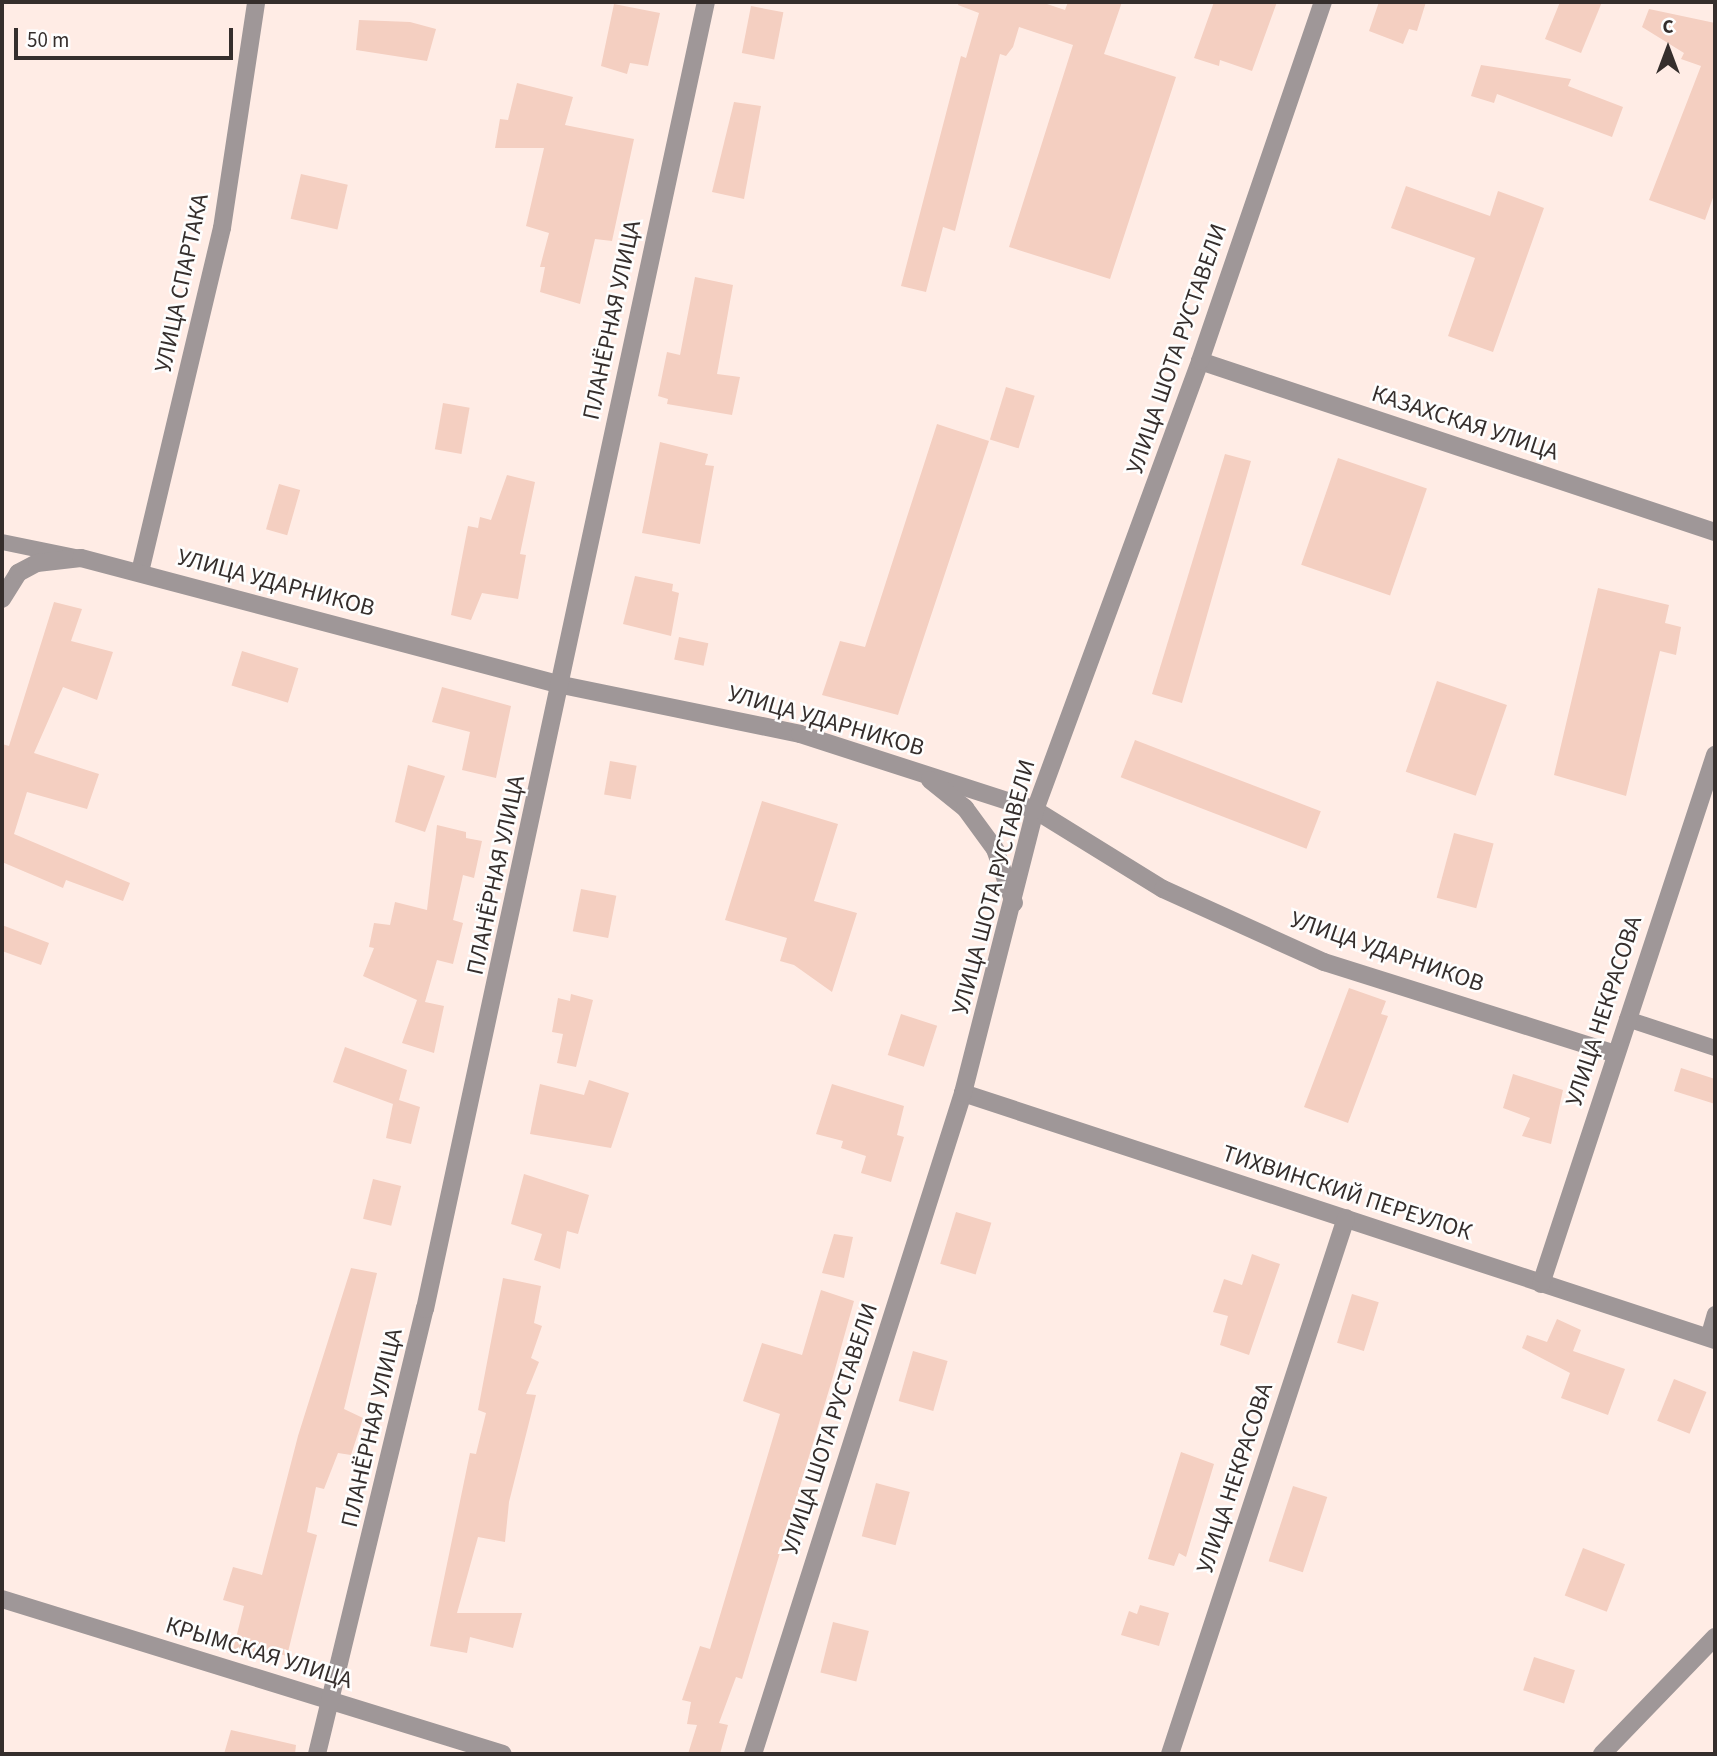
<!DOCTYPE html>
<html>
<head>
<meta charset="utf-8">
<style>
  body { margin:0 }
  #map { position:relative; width:1717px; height:1756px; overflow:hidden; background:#ffece5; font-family:"Source Sans 3",sans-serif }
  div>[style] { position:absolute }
  .building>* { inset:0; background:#f4cfc1; transform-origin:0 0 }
  .lane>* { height:16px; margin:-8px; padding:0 8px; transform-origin:8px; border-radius:8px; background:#9f9798 }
  .street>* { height:18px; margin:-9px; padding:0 9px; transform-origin:9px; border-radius:9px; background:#9f9798 }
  span { translate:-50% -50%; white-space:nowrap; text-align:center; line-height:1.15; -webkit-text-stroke:5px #fefefe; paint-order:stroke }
  .street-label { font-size:24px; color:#352e2c }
  .frame { position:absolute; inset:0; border:4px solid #352e2c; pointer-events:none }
  .north { position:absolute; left:1633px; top:14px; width:70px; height:70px; -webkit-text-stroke:5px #fefefe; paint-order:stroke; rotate:0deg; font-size:19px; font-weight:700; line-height:28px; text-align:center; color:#352e2c }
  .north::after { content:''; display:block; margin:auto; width:24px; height:32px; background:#352e2c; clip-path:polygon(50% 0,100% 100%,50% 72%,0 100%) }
  .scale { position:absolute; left:14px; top:28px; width:219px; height:32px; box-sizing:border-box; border:4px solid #352e2c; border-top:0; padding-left:9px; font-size:21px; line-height:24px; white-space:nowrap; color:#352e2c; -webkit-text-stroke:5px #fefefe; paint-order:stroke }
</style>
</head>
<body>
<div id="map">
  <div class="building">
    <div style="clip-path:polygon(959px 2px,1041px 2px,1065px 10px,1068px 2px,1122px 2px,1104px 54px,1176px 77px,1110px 279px,1009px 247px,1073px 45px,1019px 27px,1013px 47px,1006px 56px,1000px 54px,955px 231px,943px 227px,926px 292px,901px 286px,961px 56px,966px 58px,979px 13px,958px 5px)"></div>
    <div style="clip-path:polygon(1214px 2px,1277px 2px,1252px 71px,1220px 60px,1219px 66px,1194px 58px)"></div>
    <div style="clip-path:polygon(1379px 2px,1426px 2px,1417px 31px,1409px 29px,1403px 44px,1369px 31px)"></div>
    <div style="clip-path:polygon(1560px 2px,1602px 2px,1581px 53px,1545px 39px)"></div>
    <div style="clip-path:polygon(614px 4px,660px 13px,648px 66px,630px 63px,627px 74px,601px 66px)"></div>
    <div style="left:751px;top:6px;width:33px;height:48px;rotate:11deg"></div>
    <div style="clip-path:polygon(1649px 9px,1715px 23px,1715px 192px,1705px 220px,1649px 200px,1701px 66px,1681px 59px,1684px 53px,1642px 27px)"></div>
    <div style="clip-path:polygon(359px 20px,410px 22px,436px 29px,427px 61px,356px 50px)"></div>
    <div style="clip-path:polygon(1481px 65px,1571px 79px,1568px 86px,1623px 107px,1612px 137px,1497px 94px,1494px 103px,1471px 96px)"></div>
    <div style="clip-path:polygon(517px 83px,573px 97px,565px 125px,634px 139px,612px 241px,595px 239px,580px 304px,540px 292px,545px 267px,540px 267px,549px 233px,526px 226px,544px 148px,495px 148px,500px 119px,508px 120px)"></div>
    <div style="clip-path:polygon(734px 102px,761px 106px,744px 199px,712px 192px)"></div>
    <div style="left:301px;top:174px;width:48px;height:46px;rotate:13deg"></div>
    <div style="clip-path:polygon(1406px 186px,1490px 216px,1498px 191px,1544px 208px,1493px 352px,1448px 336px,1475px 258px,1391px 228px)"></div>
    <div style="clip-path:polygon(695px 277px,733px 285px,717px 374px,740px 377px,732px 415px,667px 404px,668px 399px,658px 396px,667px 352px,680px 355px)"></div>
    <div style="left:1006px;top:387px;width:30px;height:55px;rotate:17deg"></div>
    <div style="left:443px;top:403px;width:27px;height:47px;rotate:10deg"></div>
    <div style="clip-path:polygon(937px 424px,989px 441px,898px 715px,822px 695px,840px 641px,865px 647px)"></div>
    <div style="clip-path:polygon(660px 442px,708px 454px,705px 465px,714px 466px,700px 544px,642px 533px)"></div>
    <div style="clip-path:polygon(1225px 454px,1251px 461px,1182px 703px,1152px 694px)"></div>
    <div style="left:1338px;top:458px;width:94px;height:113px;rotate:19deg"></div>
    <div style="clip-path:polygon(507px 475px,535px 482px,520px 554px,526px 555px,518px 599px,482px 593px,471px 620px,451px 615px,468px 526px,478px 528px,480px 517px,491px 520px)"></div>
    <div style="left:279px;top:484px;width:22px;height:47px;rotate:16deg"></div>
    <div style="clip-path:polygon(635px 576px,673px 584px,672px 591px,679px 593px,671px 636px,623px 624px)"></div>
    <div style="clip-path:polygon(1598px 588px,1669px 605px,1665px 623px,1681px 627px,1676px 655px,1660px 651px,1626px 796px,1554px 775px)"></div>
    <div style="clip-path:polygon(54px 602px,82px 609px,71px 641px,113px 652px,97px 700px,63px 687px,34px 753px,99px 774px,87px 809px,27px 792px,14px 834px,130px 883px,123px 901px,66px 880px,63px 888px,2px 862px,2px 744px,9px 746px)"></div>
    <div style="left:679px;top:637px;width:30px;height:23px;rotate:12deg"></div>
    <div style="left:242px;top:651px;width:59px;height:36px;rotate:17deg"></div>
    <div style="left:1437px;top:681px;width:74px;height:96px;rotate:19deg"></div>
    <div style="clip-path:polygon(442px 687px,511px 706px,496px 778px,462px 770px,470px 732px,432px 722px)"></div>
    <div style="left:1135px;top:740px;width:199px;height:40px;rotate:21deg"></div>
    <div style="left:610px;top:761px;width:27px;height:34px;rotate:10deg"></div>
    <div style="clip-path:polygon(408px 765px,445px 776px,425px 832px,395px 822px)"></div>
    <div style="clip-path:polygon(762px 801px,838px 824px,814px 901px,857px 913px,832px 992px,794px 965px,780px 961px,787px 938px,725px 920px)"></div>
    <div style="clip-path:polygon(437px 825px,466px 832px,466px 838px,482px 841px,474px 878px,463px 875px,453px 920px,463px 923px,453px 964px,437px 960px,425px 1002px,444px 1006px,434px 1053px,402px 1043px,417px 1000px,363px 976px,374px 948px,369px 947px,374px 923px,390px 925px,395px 902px,427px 910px)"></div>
    <div style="left:1454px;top:833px;width:41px;height:67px;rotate:15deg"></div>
    <div style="left:581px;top:889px;width:36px;height:43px;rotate:11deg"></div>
    <div style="clip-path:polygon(2px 925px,49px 943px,41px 965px,2px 951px)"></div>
    <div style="clip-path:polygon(1349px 988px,1386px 1001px,1381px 1014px,1388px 1016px,1348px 1123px,1304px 1107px)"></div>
    <div style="clip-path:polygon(571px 994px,593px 1000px,576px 1067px,557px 1063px,563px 1034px,552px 1032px,558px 998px,570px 1001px)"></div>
    <div style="left:901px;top:1014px;width:38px;height:43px;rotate:18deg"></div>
    <div style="clip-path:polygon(345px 1047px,407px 1070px,399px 1100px,420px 1107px,411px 1144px,386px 1138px,393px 1104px,333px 1082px)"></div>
    <div style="clip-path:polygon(1681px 1068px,1715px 1079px,1715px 1104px,1674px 1091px)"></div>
    <div style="clip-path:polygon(1513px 1074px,1563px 1090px,1551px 1144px,1522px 1136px,1530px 1118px,1503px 1108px)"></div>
    <div style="clip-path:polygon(589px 1080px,629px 1093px,611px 1148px,530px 1134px,540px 1084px,584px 1095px)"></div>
    <div style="clip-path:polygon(832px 1084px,904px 1106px,897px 1135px,904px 1137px,891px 1182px,861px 1173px,866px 1156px,841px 1148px,843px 1141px,816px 1134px)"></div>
    <div style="clip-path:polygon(524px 1174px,589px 1195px,578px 1234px,567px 1231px,560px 1269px,534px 1260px,542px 1234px,511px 1224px)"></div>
    <div style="left:373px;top:1179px;width:29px;height:41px;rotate:14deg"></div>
    <div style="left:956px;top:1212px;width:37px;height:54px;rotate:17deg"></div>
    <div style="clip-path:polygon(834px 1234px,853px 1237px,844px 1278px,822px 1273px)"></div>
    <div style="clip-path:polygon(1252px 1254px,1280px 1264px,1249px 1355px,1220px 1345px,1228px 1316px,1213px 1312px,1224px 1279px,1242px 1285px)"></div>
    <div style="clip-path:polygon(351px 1268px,377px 1273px,344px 1409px,363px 1418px,351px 1455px,338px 1453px,324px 1489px,316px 1487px,307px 1532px,317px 1535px,287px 1656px,256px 1647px,254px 1655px,233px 1650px,244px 1606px,223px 1600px,233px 1567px,262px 1575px,298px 1436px)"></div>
    <div style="clip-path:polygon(503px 1278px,541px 1286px,534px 1323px,542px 1326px,531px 1358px,539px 1362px,526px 1394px,536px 1395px,509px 1502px,505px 1542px,478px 1537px,457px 1613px,522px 1613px,513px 1648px,470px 1637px,467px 1653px,430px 1646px,470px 1453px,476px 1454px,486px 1413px,478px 1410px)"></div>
    <div style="clip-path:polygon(821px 1290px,854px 1301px,832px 1380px,742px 1679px,736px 1677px,719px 1723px,728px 1725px,720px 1754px,688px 1754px,697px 1725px,687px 1724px,691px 1702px,682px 1700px,700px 1646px,710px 1649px,780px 1414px,743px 1401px,762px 1343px,802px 1355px)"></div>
    <div style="left:1352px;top:1294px;width:28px;height:51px;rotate:17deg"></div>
    <div style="clip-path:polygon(1557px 1319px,1581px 1330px,1573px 1351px,1625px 1369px,1608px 1415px,1561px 1398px,1570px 1373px,1522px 1348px,1527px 1335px,1547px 1342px)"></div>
    <div style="left:913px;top:1351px;width:36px;height:52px;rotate:16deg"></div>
    <div style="left:1674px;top:1379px;width:35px;height:45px;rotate:22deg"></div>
    <div style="clip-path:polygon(1181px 1452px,1214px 1464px,1186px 1557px,1179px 1553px,1174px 1566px,1148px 1559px)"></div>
    <div style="left:876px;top:1483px;width:35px;height:55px;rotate:15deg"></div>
    <div style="left:1293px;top:1486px;width:36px;height:79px;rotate:18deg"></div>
    <div style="left:1583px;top:1548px;width:45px;height:51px;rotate:21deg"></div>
    <div style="clip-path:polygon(1140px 1605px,1169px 1613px,1159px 1646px,1121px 1635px,1129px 1611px,1137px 1614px)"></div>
    <div style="left:833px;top:1622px;width:37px;height:52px;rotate:14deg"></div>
    <div style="left:1534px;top:1657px;width:43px;height:35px;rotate:18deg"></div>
    <div style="clip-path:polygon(231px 1730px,296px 1745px,295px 1754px,224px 1754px)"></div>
  </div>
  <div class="lane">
    <div style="left:2px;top:542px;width:75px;rotate:11.6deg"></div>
    <div style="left:1627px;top:1019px;width:93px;rotate:18.2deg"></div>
    <div style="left:1708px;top:1338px;width:25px;rotate:-74deg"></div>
  </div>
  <div class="street">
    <div style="left:1200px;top:361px;width:543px;rotate:18.37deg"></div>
    <div style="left:140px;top:572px;width:354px;rotate:-76.6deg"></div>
    <div style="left:222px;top:228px;width:229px;rotate:-81.4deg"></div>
    <div style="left:2px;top:599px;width:31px;rotate:-58deg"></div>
    <div style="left:18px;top:573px;width:21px;rotate:-28deg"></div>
    <div style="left:37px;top:563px;width:44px;rotate:-6.5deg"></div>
    <div style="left:81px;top:558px;width:497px;rotate:14.8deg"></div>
    <div style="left:562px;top:685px;width:243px;rotate:11.6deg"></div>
    <div style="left:800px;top:734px;width:247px;rotate:17.9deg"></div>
    <div style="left:1035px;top:810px;width:150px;rotate:31.7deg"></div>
    <div style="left:1163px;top:889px;width:177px;rotate:24.4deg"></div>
    <div style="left:1324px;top:962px;width:305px;rotate:17.5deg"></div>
    <div style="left:930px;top:780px;width:45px;rotate:38.7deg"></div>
    <div style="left:965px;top:808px;width:51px;rotate:53.8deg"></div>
    <div style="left:995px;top:849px;width:57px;rotate:70.6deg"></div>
    <div style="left:963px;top:1093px;width:792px;rotate:18.18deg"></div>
    <div style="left:1541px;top:1284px;width:557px;rotate:-71.79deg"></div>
    <div style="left:2px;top:1599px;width:524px;rotate:17.19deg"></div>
    <div style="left:317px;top:1754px;width:458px;rotate:-76.4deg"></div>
    <div style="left:425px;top:1309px;width:1337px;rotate:-77.87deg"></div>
    <div style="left:753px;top:1754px;width:694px;rotate:-72.37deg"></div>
    <div style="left:963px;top:1093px;width:292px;rotate:-75.7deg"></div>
    <div style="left:1035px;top:810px;width:478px;rotate:-69.8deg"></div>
    <div style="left:1200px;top:361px;width:379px;rotate:-71.1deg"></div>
    <div style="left:1170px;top:1754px;width:564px;rotate:-71.82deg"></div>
    <div style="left:1602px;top:1754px;width:163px;rotate:-46deg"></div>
  </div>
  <div class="street-label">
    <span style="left:182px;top:283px;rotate:-78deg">УЛИЦА СПАРТАКА</span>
    <span style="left:612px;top:320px;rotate:-78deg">ПЛАНЁРНАЯ УЛИЦА</span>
    <span style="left:1177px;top:349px;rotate:-71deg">УЛИЦА ШОТА РУСТАВЕЛИ</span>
    <span style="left:1465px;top:423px;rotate:18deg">КАЗАХСКАЯ УЛИЦА</span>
    <span style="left:276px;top:583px;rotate:15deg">УЛИЦА УДАРНИКОВ</span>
    <span style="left:826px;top:721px;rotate:16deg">УЛИЦА УДАРНИКОВ</span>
    <span style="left:496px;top:875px;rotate:-78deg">ПЛАНЁРНАЯ УЛИЦА</span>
    <span style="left:994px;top:887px;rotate:-75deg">УЛИЦА ШОТА РУСТАВЕЛИ</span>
    <span style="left:1387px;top:952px;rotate:19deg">УЛИЦА УДАРНИКОВ</span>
    <span style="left:1604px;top:1011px;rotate:-72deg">УЛИЦА НЕКРАСОВА</span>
    <span style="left:1347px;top:1193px;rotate:18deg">ТИХВИНСКИЙ ПЕРЕУЛОК</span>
    <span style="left:372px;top:1428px;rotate:-77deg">ПЛАНЁРНАЯ УЛИЦА</span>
    <span style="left:830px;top:1429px;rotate:-72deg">УЛИЦА ШОТА РУСТАВЕЛИ</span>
    <span style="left:1235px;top:1478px;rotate:-72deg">УЛИЦА НЕКРАСОВА</span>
    <span style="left:259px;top:1653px;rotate:17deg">КРЫМСКАЯ УЛИЦА</span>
  </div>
  <div class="frame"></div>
  <div class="north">С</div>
  <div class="scale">50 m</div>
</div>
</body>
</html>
